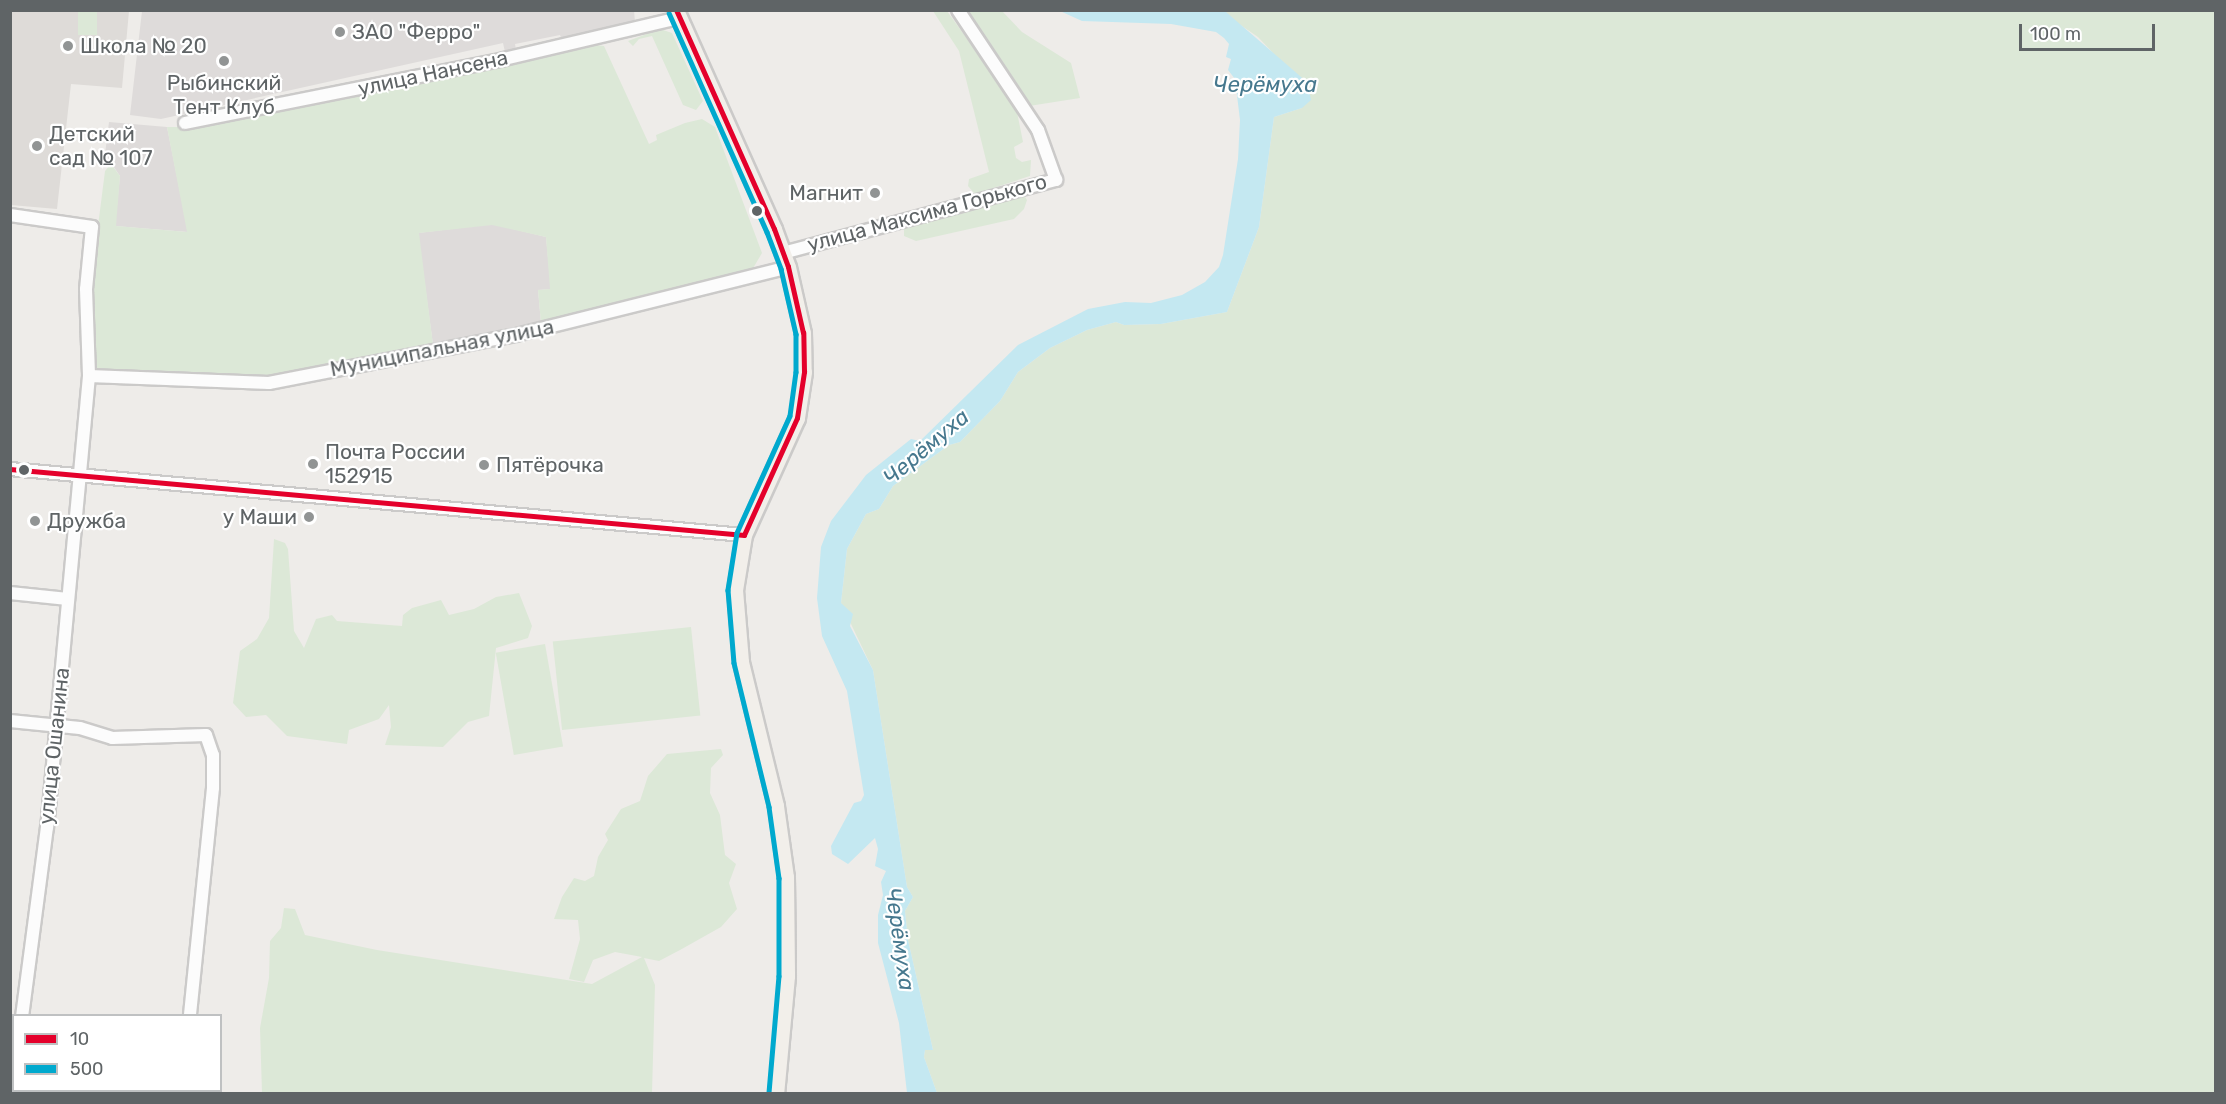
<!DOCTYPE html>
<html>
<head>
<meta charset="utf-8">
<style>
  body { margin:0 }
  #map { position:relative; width:2226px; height:1104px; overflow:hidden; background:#eeece9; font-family:Rubik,sans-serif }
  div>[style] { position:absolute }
  .industrial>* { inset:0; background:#dedbda }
  .education>* { inset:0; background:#dedbd8 }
  .green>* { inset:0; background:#dce8d7; transform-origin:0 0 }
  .water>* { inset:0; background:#c4e8f1 }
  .roads { filter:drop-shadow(2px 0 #cbcac9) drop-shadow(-2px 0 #cbcac9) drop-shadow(0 2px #cbcac9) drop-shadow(0 -2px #cbcac9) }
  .minor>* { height:12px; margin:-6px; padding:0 6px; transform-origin:6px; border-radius:6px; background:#fcfcfc }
  .major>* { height:15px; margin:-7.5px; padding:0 7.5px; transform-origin:7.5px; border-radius:7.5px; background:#f2efea }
  .bus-1>* { height:4.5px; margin:-2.25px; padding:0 2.25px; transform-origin:2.25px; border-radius:2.25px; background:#e4002b }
  .bus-2>* { height:4.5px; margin:-2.25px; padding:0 2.25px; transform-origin:2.25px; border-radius:2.25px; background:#00a9ce }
  .dots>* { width:16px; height:16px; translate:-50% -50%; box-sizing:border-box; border:3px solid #fff; border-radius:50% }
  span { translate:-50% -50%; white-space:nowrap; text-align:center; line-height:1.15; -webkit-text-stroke:4.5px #fff; paint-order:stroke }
  .poi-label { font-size:21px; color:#5f6466 }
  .left { translate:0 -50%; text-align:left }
  .right { translate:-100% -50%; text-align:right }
  .street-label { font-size:21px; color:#5f6466 }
  .water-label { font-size:22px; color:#46788e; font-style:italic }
  .frame { position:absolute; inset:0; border:12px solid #5f6466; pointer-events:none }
  .legend { position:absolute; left:12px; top:1014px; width:210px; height:78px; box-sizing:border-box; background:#fff; border:2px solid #bfc1c2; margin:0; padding:8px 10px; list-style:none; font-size:18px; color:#5f6466 }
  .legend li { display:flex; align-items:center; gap:12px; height:30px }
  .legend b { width:30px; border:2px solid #bfc1c2 }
  .scale { position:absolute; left:2019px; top:24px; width:136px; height:27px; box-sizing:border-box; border:3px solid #5f6466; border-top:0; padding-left:8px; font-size:18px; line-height:21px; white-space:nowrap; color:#5f6466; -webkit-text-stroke:4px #fff; paint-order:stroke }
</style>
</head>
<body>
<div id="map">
  <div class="industrial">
    <div style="clip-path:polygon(634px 10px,635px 22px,562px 40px,560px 35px,515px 44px,516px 50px,505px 52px,503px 43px,161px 119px,130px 115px,142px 11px)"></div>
    <div style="clip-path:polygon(109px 122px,167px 127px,188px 232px,115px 226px,120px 176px,105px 154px)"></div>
    <div style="clip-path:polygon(492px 224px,546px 237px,551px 289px,538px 290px,541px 323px,433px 345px,418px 233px)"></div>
  </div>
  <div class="education">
    <div style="clip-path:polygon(10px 11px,129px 11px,122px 88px,71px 84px,57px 209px,11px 205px)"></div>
  </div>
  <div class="green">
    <div style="left:78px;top:11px;width:19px;height:24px"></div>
    <div style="clip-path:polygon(933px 11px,947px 11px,1016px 107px,1023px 142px,1014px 147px,1016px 158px,1022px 162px,1031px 160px,1030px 176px,975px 194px,968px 186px,969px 179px,989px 172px,959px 51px)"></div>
    <div style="clip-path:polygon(964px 11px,1002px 11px,1022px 32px,1071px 63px,1080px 98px,1029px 106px)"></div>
    <div style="clip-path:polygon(1220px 11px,2215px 11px,2215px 1093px,937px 1093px,924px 1057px,925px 1050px,933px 1050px,908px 940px,905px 911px,913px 897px,907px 887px,873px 670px,841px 603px,847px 549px,866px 514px,879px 509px,893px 486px,949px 445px,960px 442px,1000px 401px,1018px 372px,1050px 348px,1087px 330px,1116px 322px,1124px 325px,1161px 324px,1227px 312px,1259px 227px,1274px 117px,1302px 108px,1277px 57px,1258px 37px)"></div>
    <div style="clip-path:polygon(660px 29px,672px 33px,703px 101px,696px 110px,683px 105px,652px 36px,639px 39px,633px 46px,628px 41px)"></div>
    <div style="clip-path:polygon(588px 44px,604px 46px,649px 144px,657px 140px,656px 135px,685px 123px,702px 119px,715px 127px,762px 253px,752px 270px,541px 323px,538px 290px,550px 289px,546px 237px,492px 225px,419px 233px,433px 345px,268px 379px,92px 373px,90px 289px,105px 171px,111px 164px,120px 176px,116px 226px,187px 232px,167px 127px,188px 127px)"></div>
    <div style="clip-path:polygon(1023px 194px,1027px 200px,1024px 209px,1014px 219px,916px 241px,904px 236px,904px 222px)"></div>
    <div style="clip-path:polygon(274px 539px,285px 543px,288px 549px,294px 631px,304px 648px,316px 619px,332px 615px,337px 621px,402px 626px,403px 615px,412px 608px,441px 600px,449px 615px,474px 609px,496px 597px,519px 593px,532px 626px,528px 638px,496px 648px,489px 716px,468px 722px,443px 747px,385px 745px,391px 727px,389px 705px,379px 719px,349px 730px,347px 744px,287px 736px,266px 715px,246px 717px,233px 703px,240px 651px,257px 639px,269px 618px)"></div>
    <div style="left:691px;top:627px;width:89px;height:139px;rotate:84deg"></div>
    <div style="left:545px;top:644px;width:104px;height:50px;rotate:80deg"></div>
    <div style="clip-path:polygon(721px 749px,723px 755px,711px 768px,710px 793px,720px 815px,725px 855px,736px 864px,729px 883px,737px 909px,721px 927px,680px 950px,659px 961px,644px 958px,655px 985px,652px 1093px,262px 1093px,260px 1028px,269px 978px,270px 941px,281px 928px,284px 908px,295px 909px,305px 935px,377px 950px,592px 984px,642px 957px,615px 952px,593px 960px,584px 982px,569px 979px,580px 939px,578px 920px,554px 919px,562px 897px,574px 878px,585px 881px,594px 876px,598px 857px,608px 840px,605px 834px,621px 809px,640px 801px,648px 776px,667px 754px)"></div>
  </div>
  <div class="water">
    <div style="clip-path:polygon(1060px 11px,1226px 12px,1308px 83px,1311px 100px,1302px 108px,1274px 117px,1259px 227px,1227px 312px,1161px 324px,1124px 325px,1116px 322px,1087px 330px,1050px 348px,1018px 372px,1000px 401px,960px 442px,949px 445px,893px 486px,879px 509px,866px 514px,847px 549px,841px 603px,853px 614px,850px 626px,873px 670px,907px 887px,913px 897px,905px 911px,908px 940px,933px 1050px,925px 1050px,924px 1057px,937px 1093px,907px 1093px,899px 1023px,878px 943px,878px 915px,883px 895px,881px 882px,886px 871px,875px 866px,878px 849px,875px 838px,848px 864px,832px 854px,831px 846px,854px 803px,861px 801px,864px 795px,847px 691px,822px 636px,817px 598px,821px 547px,831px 521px,866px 475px,911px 439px,920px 441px,1018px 345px,1088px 309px,1125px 302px,1151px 303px,1182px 295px,1205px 282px,1219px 267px,1223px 255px,1238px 159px,1240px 120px,1235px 79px,1228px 70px,1231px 59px,1226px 57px,1229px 44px,1224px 38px,1216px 32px,1171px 24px,1082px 21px)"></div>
  </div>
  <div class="roads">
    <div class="minor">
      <div style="left:185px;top:123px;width:325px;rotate:-11.3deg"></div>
      <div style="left:504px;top:59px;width:180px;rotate:-13.2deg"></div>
      <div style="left:10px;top:215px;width:83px;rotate:8.3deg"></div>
      <div style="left:92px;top:227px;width:62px;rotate:95.5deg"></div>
      <div style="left:86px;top:289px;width:87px;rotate:88deg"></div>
      <div style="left:89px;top:376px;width:453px;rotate:95.3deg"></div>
      <div style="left:47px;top:827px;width:191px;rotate:97.5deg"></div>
      <div style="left:783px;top:253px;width:283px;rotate:-15deg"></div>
      <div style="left:1056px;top:180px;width:53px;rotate:-109.8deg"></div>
      <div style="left:1038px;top:130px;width:144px;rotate:-123.7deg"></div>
      <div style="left:89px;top:376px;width:180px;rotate:2.2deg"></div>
      <div style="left:269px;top:383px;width:252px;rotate:-11deg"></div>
      <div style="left:516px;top:335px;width:280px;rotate:-14deg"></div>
      <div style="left:10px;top:469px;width:737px;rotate:5.14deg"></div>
      <div style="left:10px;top:593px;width:58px;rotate:5.9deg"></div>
      <div style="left:10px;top:721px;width:70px;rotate:5.7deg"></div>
      <div style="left:80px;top:728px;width:34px;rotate:17deg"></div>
      <div style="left:112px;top:738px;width:94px;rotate:-1.8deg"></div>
      <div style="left:206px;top:735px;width:21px;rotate:71deg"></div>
      <div style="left:213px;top:755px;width:33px;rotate:90deg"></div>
      <div style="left:213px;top:788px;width:229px;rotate:95.8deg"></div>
      <div style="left:14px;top:1094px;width:4px;rotate:-90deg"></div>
      <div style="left:183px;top:1094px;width:4px;rotate:-90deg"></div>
    </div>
    <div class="major">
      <div style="left:676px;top:10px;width:240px;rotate:65.9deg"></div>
      <div style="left:774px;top:229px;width:40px;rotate:69.8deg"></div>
      <div style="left:788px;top:267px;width:68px;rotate:77.2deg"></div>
      <div style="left:803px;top:333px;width:39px;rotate:89deg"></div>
      <div style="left:804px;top:372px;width:47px;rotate:98.7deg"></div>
      <div style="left:797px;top:418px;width:128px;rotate:114.4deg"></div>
      <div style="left:744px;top:535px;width:56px;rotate:99.3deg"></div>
      <div style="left:735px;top:590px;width:72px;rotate:85.2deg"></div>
      <div style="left:741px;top:662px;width:148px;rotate:76.3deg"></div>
      <div style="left:776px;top:806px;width:72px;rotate:82deg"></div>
      <div style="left:786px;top:877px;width:99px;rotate:89.4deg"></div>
      <div style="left:787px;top:976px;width:119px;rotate:95.3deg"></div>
    </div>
  </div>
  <div class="bus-1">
    <div style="left:10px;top:469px;width:737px;rotate:5.14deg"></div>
    <div style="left:744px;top:535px;width:128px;rotate:-65.6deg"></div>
    <div style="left:797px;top:418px;width:47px;rotate:-81.3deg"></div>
    <div style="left:804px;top:372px;width:39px;rotate:-91deg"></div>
    <div style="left:803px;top:333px;width:68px;rotate:-102.8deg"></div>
    <div style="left:788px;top:267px;width:40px;rotate:-110.2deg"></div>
    <div style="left:774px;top:229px;width:240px;rotate:-114.1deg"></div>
  </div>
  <div class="bus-2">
    <div style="left:669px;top:13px;width:240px;rotate:65.9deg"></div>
    <div style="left:767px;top:232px;width:40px;rotate:69deg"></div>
    <div style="left:781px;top:269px;width:67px;rotate:77deg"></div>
    <div style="left:796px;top:334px;width:38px;rotate:90deg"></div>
    <div style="left:796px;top:372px;width:44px;rotate:97.8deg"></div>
    <div style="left:790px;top:416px;width:128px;rotate:114.4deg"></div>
    <div style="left:737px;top:533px;width:58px;rotate:99deg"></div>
    <div style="left:728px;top:590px;width:73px;rotate:85.3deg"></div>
    <div style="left:734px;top:663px;width:148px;rotate:76.3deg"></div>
    <div style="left:769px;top:807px;width:72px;rotate:82deg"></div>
    <div style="left:779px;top:878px;width:98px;rotate:90deg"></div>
    <div style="left:779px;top:976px;width:117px;rotate:94.9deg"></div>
  </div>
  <div class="dots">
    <div style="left:340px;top:32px;background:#919494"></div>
    <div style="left:68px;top:46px;background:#919494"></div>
    <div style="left:224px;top:61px;background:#919494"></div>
    <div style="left:37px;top:146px;background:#919494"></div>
    <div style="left:875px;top:193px;background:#919494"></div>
    <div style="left:757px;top:211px;background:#5f6466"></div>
    <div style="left:313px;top:464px;background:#919494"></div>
    <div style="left:484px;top:465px;background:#919494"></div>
    <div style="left:24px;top:470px;background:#5f6466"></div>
    <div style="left:309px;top:517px;background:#919494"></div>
    <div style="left:35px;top:521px;background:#919494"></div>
  </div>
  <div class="poi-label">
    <span class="left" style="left:352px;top:32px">ЗАО "Ферро"</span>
    <span class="left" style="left:80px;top:46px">Школа № 20</span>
    <span style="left:224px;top:95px">Рыбинский<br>Тент Клуб</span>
    <span class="left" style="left:49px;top:146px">Детский<br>сад № 107</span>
    <span class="right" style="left:863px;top:193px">Магнит</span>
    <span class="left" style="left:325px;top:464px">Почта России<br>152915</span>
    <span class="left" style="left:496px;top:465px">Пятёрочка</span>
    <span class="right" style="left:297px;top:517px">у Маши</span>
    <span class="left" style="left:47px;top:521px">Дружба</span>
  </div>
  <div class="street-label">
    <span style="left:433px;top:73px;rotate:-12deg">улица Нансена</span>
    <span style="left:927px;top:213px;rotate:-15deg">улица Максима Горького</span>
    <span style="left:442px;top:348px;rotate:-11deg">Муниципальная улица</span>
    <span style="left:54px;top:746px;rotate:-84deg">улица Ошанина</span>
  </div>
  <div class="water-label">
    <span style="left:1265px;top:85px">Черёмуха</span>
    <span style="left:926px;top:447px;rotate:-40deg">Черёмуха</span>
    <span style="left:900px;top:939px;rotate:82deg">Черёмуха</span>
  </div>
  <div class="frame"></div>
  <ul class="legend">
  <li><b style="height:8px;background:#e4002b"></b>10</li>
  <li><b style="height:8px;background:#00a9ce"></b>500</li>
  </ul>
  <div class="scale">100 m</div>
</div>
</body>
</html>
